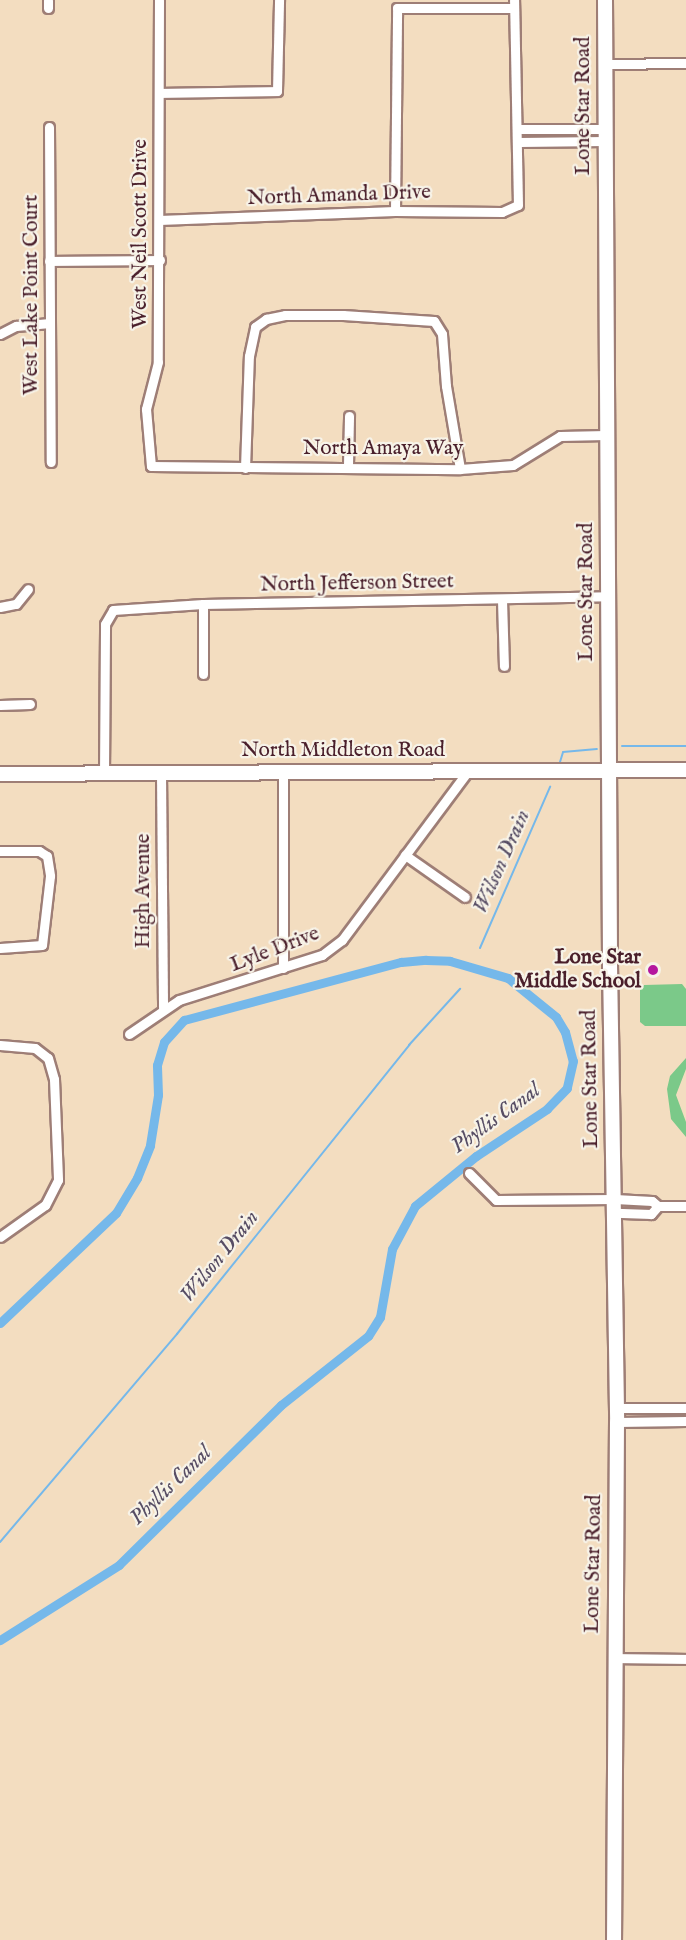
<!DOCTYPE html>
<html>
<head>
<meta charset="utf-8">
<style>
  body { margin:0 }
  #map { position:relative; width:686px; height:1940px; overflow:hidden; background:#f3ddc0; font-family:"IM FELL English",serif }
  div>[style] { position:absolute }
  .green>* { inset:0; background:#7bc989 }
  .stream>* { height:2px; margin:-1px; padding:0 1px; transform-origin:1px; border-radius:1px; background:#75b8ea }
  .canal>* { height:9px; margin:-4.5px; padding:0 4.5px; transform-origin:4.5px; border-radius:4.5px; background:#75b8ea }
  .roads { filter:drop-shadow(2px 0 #9e7e76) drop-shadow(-2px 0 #9e7e76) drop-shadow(0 2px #9e7e76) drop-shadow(0 -2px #9e7e76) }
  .street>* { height:9px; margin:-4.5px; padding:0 4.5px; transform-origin:4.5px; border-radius:4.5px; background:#fff }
  .secondary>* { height:14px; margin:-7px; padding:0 7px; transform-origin:7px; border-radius:7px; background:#fff }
  .dots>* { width:16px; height:16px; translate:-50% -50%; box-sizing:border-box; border:3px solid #f7f3e8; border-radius:50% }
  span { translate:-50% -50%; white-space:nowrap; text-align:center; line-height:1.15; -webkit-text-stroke:4.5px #f7f3e8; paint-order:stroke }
  .street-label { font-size:21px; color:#4a1f2b }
  .poi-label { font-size:21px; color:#4a1f2b; font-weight:700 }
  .right { translate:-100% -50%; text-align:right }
  .water-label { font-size:22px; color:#574d64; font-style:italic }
</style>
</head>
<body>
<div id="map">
  <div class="green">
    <div style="clip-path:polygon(682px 984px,686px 989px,686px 1026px,645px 1026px,640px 1022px,640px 990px,644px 985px)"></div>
    <div style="clip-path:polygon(686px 1058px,686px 1069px,676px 1095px,686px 1122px,686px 1137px,671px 1119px,667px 1089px,670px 1076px)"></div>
  </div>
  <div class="stream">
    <div style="left:622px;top:746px;width:64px"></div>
    <div style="left:560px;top:762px;width:10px;rotate:-73deg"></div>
    <div style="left:563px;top:752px;width:34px;rotate:-5deg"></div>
    <div style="left:480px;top:948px;width:176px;rotate:-66.5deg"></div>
    <div style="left:0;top:1542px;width:273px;rotate:-49.6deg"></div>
    <div style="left:177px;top:1334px;width:371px;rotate:-51.2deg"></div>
    <div style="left:409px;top:1045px;width:76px;rotate:-47.7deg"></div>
  </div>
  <div class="canal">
    <div style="left:0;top:1323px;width:160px;rotate:-43.5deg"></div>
    <div style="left:116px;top:1213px;width:41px;rotate:-59deg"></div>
    <div style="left:137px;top:1178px;width:35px;rotate:-68deg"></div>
    <div style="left:150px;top:1145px;width:51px;rotate:-80.9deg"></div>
    <div style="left:158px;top:1095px;width:30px;rotate:-92deg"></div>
    <div style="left:157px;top:1065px;width:24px;rotate:-73deg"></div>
    <div style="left:164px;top:1042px;width:30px;rotate:-48deg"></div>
    <div style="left:184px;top:1020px;width:225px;rotate:-15deg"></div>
    <div style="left:401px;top:962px;width:25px;rotate:-5deg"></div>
    <div style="left:426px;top:960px;width:24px;rotate:2deg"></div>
    <div style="left:450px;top:961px;width:60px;rotate:16.3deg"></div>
    <div style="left:508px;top:978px;width:62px;rotate:39.1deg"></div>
    <div style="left:556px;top:1017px;width:17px;rotate:59deg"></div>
    <div style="left:565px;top:1032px;width:30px;rotate:75deg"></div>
    <div style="left:573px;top:1061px;width:28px;rotate:103deg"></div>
    <div style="left:567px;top:1088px;width:29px;rotate:134deg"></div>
    <div style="left:547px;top:1109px;width:85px;rotate:146.5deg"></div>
    <div style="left:476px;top:1156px;width:79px;rotate:140.7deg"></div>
    <div style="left:415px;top:1206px;width:49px;rotate:118.1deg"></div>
    <div style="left:392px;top:1249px;width:69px;rotate:100deg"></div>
    <div style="left:380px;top:1317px;width:22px;rotate:122deg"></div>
    <div style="left:368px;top:1336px;width:111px;rotate:141.6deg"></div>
    <div style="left:281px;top:1405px;width:228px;rotate:135.4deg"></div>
    <div style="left:119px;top:1565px;width:141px;rotate:147.8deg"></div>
  </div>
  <div class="roads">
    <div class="street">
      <div style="left:159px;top:0;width:362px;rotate:90.2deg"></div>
      <div style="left:158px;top:362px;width:49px;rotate:104.3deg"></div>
      <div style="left:146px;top:409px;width:57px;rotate:85deg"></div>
      <div style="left:151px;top:466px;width:309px;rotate:0.6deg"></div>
      <div style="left:460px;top:469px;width:53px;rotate:-4.3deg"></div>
      <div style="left:513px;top:465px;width:55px;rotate:-31.7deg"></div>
      <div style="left:560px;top:436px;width:46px;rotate:-1.2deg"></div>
      <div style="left:48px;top:8px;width:8px;rotate:-90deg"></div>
      <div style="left:605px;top:64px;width:81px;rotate:-0.7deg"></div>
      <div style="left:161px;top:93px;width:116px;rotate:-1deg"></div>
      <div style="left:277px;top:91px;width:91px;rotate:-88.7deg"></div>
      <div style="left:49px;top:127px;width:335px;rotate:89.7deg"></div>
      <div style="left:519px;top:129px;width:86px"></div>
      <div style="left:519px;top:142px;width:86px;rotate:-0.7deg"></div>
      <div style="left:395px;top:211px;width:203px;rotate:-89.4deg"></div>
      <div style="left:397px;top:8px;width:117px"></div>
      <div style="left:159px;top:220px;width:236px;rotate:-2.2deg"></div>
      <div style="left:395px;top:211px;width:107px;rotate:0.5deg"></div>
      <div style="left:502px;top:212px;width:17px;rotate:-24deg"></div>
      <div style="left:518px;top:205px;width:205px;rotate:-91.1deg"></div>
      <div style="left:49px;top:261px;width:111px;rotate:-0.5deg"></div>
      <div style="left:0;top:334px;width:18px;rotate:-27deg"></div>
      <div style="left:16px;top:326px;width:34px;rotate:-5deg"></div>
      <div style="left:348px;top:465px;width:49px;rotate:-88.8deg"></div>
      <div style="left:245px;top:468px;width:112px;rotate:-88deg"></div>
      <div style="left:249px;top:356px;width:30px;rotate:-78deg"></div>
      <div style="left:255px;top:327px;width:14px;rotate:-36deg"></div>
      <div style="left:266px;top:319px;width:19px;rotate:-12deg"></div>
      <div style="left:285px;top:315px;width:58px"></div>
      <div style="left:343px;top:315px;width:91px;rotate:3.8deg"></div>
      <div style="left:434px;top:321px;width:15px;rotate:58deg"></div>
      <div style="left:442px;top:334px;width:52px;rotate:85.6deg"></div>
      <div style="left:446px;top:386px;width:84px;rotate:80.4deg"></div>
      <div style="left:502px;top:600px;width:66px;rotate:88.3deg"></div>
      <div style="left:203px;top:604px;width:70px;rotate:90deg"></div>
      <div style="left:0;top:607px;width:16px;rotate:-11deg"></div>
      <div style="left:16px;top:604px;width:19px;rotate:-51deg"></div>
      <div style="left:0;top:705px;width:30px;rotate:-2deg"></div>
      <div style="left:161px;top:773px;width:235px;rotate:89.5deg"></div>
      <div style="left:104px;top:774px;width:150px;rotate:-89.6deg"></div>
      <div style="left:105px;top:624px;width:16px;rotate:-60deg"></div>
      <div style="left:113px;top:610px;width:90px;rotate:-3.8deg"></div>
      <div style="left:203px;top:604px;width:405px;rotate:-1.1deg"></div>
      <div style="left:0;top:851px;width:39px"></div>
      <div style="left:39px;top:851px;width:9px;rotate:32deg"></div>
      <div style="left:47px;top:856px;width:20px;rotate:81deg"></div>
      <div style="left:50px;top:876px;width:69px;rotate:96.6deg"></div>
      <div style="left:42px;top:945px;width:42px;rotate:175.9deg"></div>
      <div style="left:405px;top:855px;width:73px;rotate:35deg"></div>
      <div style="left:283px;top:968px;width:196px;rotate:-90deg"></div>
      <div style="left:129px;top:1034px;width:60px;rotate:-34.2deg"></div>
      <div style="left:179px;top:1000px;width:150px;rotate:-17.5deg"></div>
      <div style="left:322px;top:955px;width:25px;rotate:-37deg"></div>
      <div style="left:342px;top:940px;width:211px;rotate:-53.3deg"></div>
      <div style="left:0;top:1045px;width:35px;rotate:5deg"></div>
      <div style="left:35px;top:1048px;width:16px;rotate:38deg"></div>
      <div style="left:48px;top:1058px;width:22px;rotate:74deg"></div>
      <div style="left:54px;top:1079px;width:101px;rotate:87.7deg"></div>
      <div style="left:58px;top:1180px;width:28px;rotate:117deg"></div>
      <div style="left:45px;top:1205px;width:55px;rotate:144.6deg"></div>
      <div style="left:469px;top:1173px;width:38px;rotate:45deg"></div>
      <div style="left:496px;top:1200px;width:119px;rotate:-0.5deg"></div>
      <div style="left:615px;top:1199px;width:37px;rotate:3deg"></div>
      <div style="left:652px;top:1201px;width:8px;rotate:40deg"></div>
      <div style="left:658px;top:1206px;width:11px;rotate:131deg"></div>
      <div style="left:651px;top:1214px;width:36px;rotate:-178deg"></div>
      <div style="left:658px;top:1206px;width:28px"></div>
      <div style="left:616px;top:1408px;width:70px"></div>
      <div style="left:617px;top:1422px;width:69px;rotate:-0.8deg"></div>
      <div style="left:614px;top:1658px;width:72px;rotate:0.8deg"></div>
    </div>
    <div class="secondary">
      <div style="left:605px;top:0;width:965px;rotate:89.7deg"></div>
      <div style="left:610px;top:965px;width:457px;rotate:89.1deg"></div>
      <div style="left:617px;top:1422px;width:518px;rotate:90.33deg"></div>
      <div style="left:0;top:774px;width:686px;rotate:-0.33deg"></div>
    </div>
  </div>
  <div class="dots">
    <div style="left:653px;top:970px;background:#b5179e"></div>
  </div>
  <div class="street-label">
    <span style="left:584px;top:106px;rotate:-90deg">Lone Star Road</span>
    <span style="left:339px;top:196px;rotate:-2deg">North Amanda Drive</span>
    <span style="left:141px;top:234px;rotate:-90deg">West Neil Scott Drive</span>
    <span style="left:32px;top:295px;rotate:-90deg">West Lake Point Court</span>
    <span style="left:383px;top:449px">North Amaya Way</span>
    <span style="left:357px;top:584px;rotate:-1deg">North Jefferson Street</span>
    <span style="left:587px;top:592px;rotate:-90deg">Lone Star Road</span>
    <span style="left:343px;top:751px">North Middleton Road</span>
    <span style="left:144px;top:891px;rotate:-90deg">High Avenue</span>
    <span style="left:275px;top:950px;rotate:-21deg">Lyle Drive</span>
    <span style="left:591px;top:1079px;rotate:-91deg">Lone Star Road</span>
    <span style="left:594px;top:1564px;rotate:-89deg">Lone Star Road</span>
  </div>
  <div class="poi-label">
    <span class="right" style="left:641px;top:970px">Lone Star<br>Middle School</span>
  </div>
  <div class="water-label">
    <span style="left:502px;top:862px;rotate:-66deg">Wilson Drain</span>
    <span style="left:496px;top:1119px;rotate:-36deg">Phyllis Canal</span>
    <span style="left:220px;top:1257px;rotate:-51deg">Wilson Drain</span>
    <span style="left:171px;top:1486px;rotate:-44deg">Phyllis Canal</span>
  </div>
</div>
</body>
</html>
